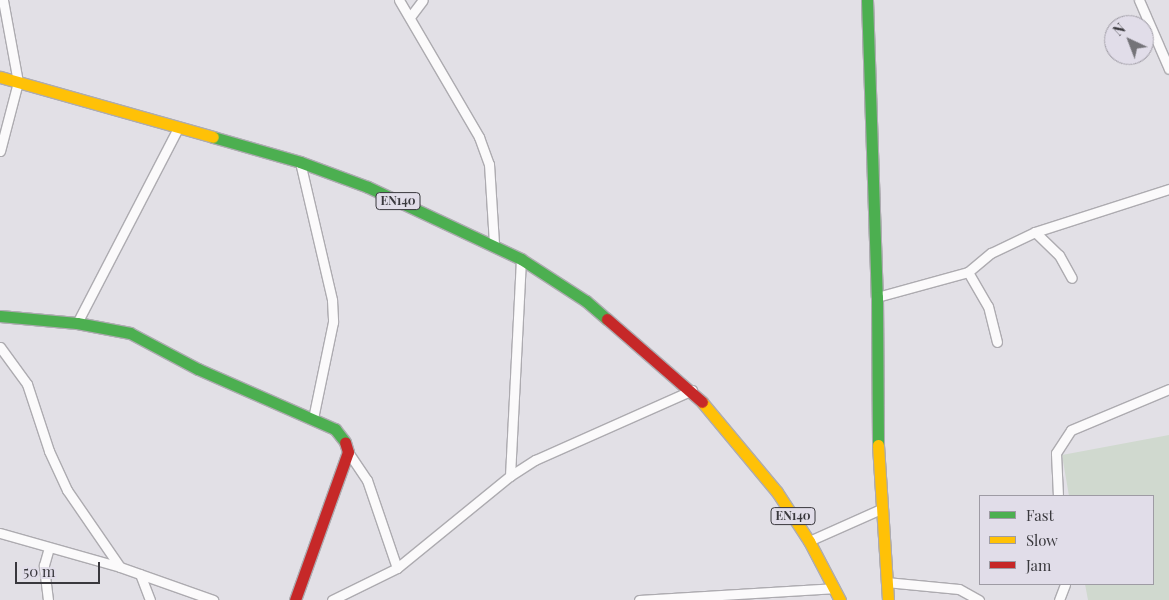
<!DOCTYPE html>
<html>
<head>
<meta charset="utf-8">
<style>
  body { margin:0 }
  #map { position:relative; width:1169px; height:600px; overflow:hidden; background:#e2e0e6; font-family:"Playfair Display",serif }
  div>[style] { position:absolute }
  .green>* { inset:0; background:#d0d9cf }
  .roads { filter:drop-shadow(1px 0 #adabb0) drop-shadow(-1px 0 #adabb0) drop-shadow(0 1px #adabb0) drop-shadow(0 -1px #adabb0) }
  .street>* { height:9px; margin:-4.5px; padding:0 4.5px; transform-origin:4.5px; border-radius:4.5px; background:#fbfafb }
  .fast>* { height:11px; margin:-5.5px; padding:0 5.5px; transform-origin:5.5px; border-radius:5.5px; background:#4caf50 }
  .slow>* { height:11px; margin:-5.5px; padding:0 5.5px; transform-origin:5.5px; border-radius:5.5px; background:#ffc107 }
  .jam>* { height:11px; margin:-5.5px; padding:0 5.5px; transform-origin:5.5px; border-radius:5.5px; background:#c62828 }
  span { translate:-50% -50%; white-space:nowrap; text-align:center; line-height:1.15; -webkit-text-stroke:4.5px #e1dde9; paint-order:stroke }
  .shield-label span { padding:1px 4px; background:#e1dde9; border:1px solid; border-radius:4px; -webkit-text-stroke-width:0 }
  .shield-label { font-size:12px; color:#39383d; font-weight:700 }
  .legend { position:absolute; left:979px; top:495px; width:175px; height:90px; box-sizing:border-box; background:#e1dde9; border:1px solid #9e9ba4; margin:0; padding:6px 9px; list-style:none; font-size:15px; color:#39383d }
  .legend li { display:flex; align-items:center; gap:10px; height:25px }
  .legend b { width:25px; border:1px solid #9e9ba4 }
  .north { position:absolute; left:1104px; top:15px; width:50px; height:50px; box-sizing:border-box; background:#e1dde9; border:1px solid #9e9ba4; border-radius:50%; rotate:317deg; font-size:14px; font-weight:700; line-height:20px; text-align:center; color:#39383d }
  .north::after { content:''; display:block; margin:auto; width:18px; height:22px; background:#747378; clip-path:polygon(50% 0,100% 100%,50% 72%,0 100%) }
  .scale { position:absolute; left:15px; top:562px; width:85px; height:22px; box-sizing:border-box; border:2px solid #39383d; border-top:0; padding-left:6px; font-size:15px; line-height:18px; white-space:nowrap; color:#39383d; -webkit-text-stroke:4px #e1dde9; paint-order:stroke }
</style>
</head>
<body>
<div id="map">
  <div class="green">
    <div style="clip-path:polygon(1169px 435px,1169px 600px,1088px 600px,1085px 584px,1153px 584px,1153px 496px,1069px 496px,1062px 455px)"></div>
  </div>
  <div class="roads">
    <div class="street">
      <div style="left:399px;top:0;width:159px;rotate:59.7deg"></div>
      <div style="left:479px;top:137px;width:29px;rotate:70deg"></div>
      <div style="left:489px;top:164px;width:80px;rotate:86.4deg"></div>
      <div style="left:1139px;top:0;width:75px;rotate:66.5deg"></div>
      <div style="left:410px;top:17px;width:21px;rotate:-53deg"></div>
      <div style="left:0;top:151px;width:71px;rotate:-75.4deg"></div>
      <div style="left:18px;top:82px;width:83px;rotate:-100.4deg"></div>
      <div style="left:300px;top:162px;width:142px;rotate:76.9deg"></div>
      <div style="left:332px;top:300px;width:22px;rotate:87deg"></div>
      <div style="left:333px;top:322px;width:99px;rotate:101.7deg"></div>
      <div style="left:1035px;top:232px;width:33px;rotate:44deg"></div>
      <div style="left:1059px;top:255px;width:26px;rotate:61deg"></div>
      <div style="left:968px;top:272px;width:39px;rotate:60deg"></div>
      <div style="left:988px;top:306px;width:37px;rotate:76deg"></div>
      <div style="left:877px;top:297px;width:94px;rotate:-15.4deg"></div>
      <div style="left:968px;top:272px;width:30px;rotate:-40deg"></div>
      <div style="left:991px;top:253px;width:49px;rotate:-25.5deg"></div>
      <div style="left:1035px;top:232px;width:141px;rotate:-17.8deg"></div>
      <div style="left:77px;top:323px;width:220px;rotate:-62.6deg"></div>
      <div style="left:0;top:347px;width:46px;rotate:53.9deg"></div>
      <div style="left:27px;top:384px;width:71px;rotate:71.8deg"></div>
      <div style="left:49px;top:451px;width:43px;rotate:65.2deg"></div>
      <div style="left:67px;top:490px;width:93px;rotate:55.5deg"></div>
      <div style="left:348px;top:452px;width:34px;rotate:56deg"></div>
      <div style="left:367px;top:480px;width:93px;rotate:71.2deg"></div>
      <div style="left:510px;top:476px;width:217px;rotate:-87.1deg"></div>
      <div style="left:1058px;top:496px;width:43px;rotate:-92.7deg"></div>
      <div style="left:1056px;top:453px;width:27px;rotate:-57deg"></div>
      <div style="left:1071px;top:430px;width:106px;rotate:-22.7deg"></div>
      <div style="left:0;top:533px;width:125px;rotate:15.8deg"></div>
      <div style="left:120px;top:567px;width:99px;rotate:19.5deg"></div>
      <div style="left:809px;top:541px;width:79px;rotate:-24deg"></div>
      <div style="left:140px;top:574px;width:28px;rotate:69deg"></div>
      <div style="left:886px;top:582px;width:73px;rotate:5.5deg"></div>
      <div style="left:959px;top:589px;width:23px;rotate:29deg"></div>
      <div style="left:48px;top:600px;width:35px;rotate:-97deg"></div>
      <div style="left:44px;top:565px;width:18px;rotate:-74deg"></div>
      <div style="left:332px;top:600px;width:72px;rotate:-26.2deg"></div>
      <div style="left:397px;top:568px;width:146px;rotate:-39.2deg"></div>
      <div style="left:510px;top:476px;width:30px;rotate:-33deg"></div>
      <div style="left:535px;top:460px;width:172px;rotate:-24deg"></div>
      <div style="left:639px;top:600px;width:194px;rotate:-3.5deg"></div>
      <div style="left:1059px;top:600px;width:17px;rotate:-69deg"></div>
    </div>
    <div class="fast">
      <div style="left:867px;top:0;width:297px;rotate:88.1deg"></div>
      <div style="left:877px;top:297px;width:148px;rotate:89.6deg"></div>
      <div style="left:213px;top:137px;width:91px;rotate:16deg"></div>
      <div style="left:300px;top:162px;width:72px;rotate:20.2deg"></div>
      <div style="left:368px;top:187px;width:169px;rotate:25.2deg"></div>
      <div style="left:521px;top:259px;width:77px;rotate:32.9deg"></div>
      <div style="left:586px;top:301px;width:28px;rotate:41deg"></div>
      <div style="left:0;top:316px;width:77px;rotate:5.2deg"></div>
      <div style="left:77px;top:323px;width:54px;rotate:10.7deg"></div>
      <div style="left:130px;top:333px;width:77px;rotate:27.9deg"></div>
      <div style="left:198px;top:369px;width:150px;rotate:23.7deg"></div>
      <div style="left:335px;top:429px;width:16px;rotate:52deg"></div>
    </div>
    <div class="slow">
      <div style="left:0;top:77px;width:221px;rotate:15.7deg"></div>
      <div style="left:702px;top:402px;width:117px;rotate:50.2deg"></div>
      <div style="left:777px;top:492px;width:59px;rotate:56.9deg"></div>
      <div style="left:809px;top:541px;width:67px;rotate:62.3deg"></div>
      <div style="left:878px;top:445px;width:155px;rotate:86.3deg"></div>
    </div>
    <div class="jam">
      <div style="left:607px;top:319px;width:126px;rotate:41.1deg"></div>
      <div style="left:295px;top:600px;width:157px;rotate:-70.3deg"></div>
      <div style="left:348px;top:452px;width:10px;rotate:-107deg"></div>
    </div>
  </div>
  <div class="shield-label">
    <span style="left:398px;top:201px">EN140</span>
    <span style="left:793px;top:516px">EN140</span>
  </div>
  <ul class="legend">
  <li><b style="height:6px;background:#4caf50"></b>Fast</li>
  <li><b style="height:6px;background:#ffc107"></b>Slow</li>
  <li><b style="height:6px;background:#c62828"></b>Jam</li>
  </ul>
  <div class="north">N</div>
  <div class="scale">50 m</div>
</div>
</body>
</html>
